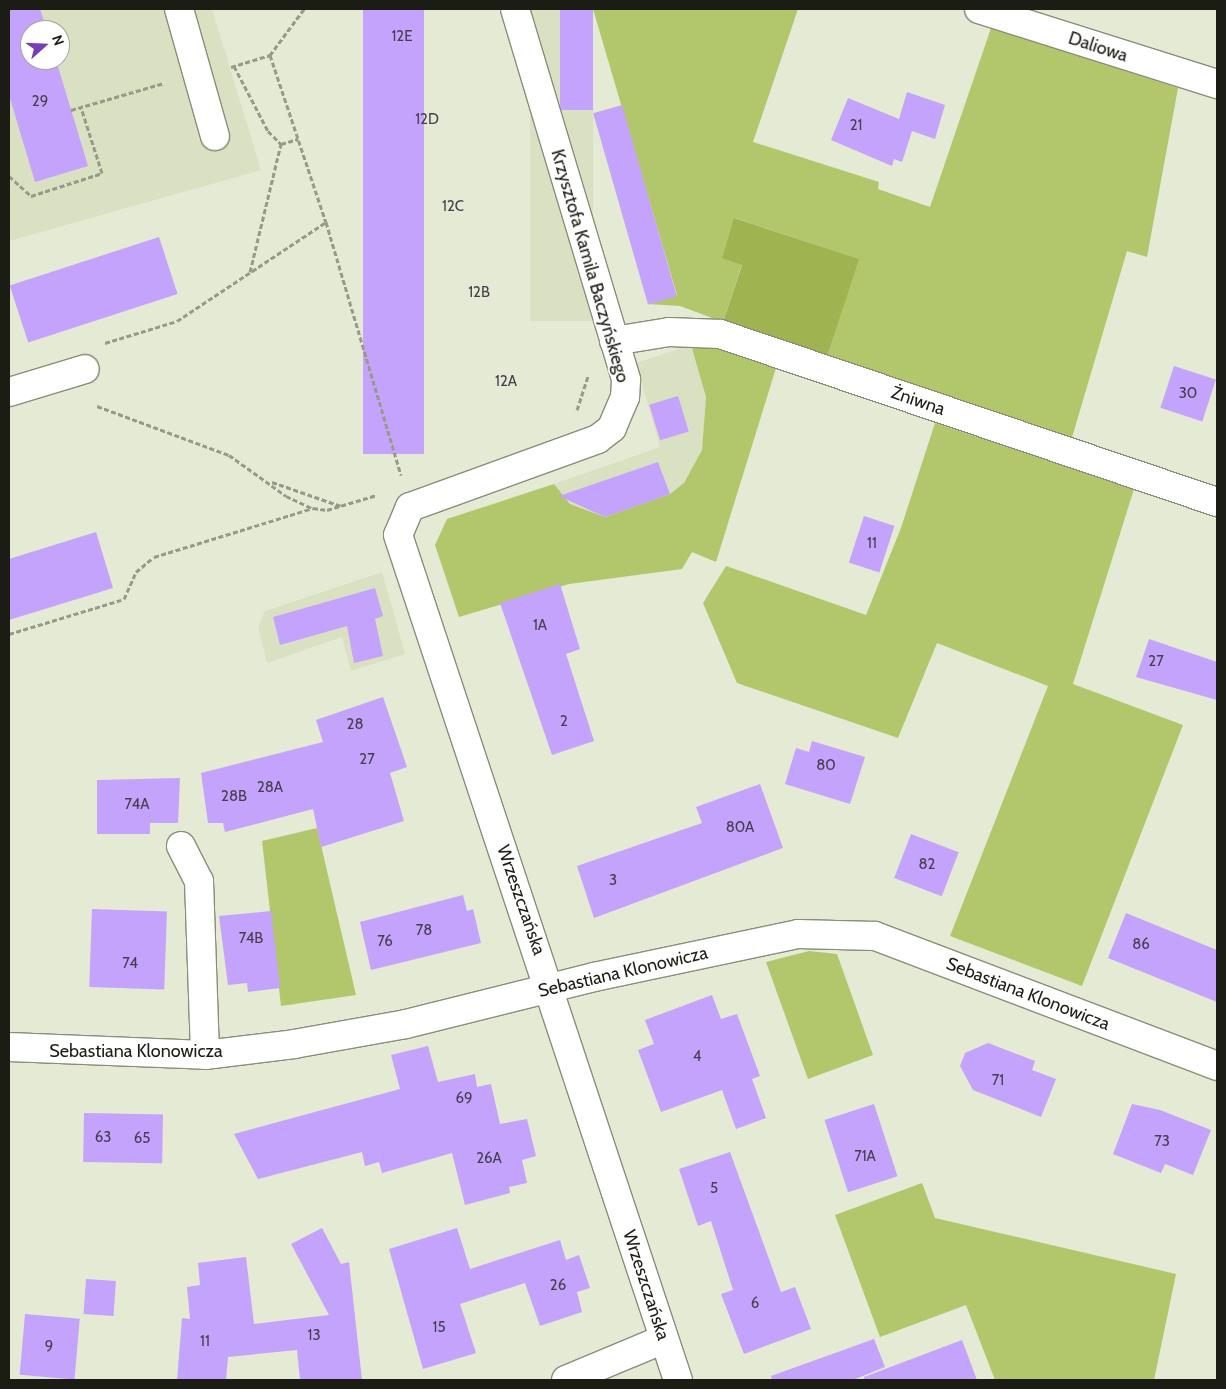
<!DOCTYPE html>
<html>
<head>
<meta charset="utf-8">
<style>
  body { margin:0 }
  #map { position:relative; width:1226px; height:1389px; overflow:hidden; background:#e4ead3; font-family:Cabin,sans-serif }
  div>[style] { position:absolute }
  .built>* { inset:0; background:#d9e1c2; transform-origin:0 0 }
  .green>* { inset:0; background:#b2c76c }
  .forest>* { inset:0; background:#9fb451 }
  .building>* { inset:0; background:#c3a3fb; transform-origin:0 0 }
  .path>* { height:3px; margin-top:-1.5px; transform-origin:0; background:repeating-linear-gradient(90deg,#969b89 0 5px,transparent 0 7.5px) }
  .roads { filter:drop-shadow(1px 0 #888e78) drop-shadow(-1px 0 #888e78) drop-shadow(0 1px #888e78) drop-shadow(0 -1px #888e78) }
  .minor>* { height:28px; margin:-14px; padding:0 14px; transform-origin:14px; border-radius:14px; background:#fff }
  span { translate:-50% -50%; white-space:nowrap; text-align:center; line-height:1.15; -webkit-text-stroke:4px #fff; paint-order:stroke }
  .number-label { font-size:15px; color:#453e4e }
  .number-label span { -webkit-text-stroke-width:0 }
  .street-label { font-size:18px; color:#1b1d14 }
  .frame { position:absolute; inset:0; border:10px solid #1b1d14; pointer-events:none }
  .north { position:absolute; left:20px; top:20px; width:50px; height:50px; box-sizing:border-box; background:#fff; border:1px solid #a4a5a1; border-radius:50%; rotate:70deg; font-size:14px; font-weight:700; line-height:20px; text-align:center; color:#1b1d14 }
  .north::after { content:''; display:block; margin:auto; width:18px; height:22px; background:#743fb6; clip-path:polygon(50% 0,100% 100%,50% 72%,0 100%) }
</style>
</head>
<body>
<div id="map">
  <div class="built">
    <div style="clip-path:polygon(evenodd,9px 9px,212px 9px,261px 170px,9px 241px,9px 9px,30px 30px,60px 30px,60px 60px,30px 60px,30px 30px)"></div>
    <div style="left:530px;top:9px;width:63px;height:312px"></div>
    <div style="clip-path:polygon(691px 345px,706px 397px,702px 450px,684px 483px,670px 494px,605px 517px,570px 504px,554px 484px,660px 447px,636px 363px)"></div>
    <div style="clip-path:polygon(382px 572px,405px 654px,351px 671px,342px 637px,267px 663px,258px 627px,265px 611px)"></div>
  </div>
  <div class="green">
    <div style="clip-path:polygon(593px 9px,798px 9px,753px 142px,879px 182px,878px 189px,930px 207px,991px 28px,1178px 88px,1147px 257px,1127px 251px,1071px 441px,827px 357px,858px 259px,735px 218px,742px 264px,723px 322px,680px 306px,648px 304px,677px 295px)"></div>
    <div style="clip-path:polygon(710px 344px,776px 368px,716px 562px,692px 552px,682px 569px,569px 584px,459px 617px,435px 545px,447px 519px,554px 484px,570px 504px,605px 517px,670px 494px,684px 483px,702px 450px,706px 397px,691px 345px)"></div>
    <div style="clip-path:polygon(935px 423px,1134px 489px,1073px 684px,1183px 725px,1082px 986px,950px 936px,1048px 686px,937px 643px,898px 738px,737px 683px,703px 603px,726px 566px,866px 615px,901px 528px)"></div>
    <div style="clip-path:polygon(317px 828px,356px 995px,281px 1006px,262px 841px)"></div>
    <div style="clip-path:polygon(809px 951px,837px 954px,873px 1055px,808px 1079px,766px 962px)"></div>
    <div style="clip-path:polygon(922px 1183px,935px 1218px,1176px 1274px,1154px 1380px,995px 1380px,966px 1305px,880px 1337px,835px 1215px)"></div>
  </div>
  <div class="forest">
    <div style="clip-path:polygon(734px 218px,859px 259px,827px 357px,723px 322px,742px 265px,722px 258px)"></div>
  </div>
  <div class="building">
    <div style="clip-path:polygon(9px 9px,40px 9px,47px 30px,30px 30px,30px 60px,56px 60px,88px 166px,35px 182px,9px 95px)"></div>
    <div style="left:363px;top:9px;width:61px;height:445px"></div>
    <div style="left:560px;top:9px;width:33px;height:101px"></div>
    <div style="clip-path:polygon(907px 92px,945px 105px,935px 139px,912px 131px,902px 162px,894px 159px,892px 166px,831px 140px,848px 98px,899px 119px)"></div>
    <div style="left:622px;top:105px;width:199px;height:30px;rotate:74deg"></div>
    <div style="left:159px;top:237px;width:60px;height:157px;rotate:72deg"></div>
    <div style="left:1174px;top:366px;width:44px;height:44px;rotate:18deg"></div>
    <div style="left:678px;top:396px;width:37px;height:30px;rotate:73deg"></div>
    <div style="clip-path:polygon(658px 462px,670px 494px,605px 517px,559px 496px)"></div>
    <div style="left:864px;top:516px;width:32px;height:49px;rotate:18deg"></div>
    <div style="clip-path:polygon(96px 532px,113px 588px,9px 620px,9px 559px)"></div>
    <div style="clip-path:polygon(560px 584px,580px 649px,566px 654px,594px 741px,552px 755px,500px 603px)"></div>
    <div style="clip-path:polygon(375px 588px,383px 616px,375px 619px,383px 656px,354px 663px,347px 626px,280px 645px,273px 617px)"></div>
    <div style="clip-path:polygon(1149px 639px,1217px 662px,1217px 700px,1136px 677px)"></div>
    <div style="clip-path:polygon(383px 697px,407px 767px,390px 773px,404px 821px,321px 847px,313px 809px,225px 832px,223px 823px,208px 823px,201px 773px,323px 742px,316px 720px)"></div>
    <div style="clip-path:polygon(812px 741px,865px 757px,850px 804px,785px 784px,796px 748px,809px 752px)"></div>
    <div style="clip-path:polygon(180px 778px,178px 823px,150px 823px,150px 834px,97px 834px,97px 780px)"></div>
    <div style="clip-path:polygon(760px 784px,783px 848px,594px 918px,577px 866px,702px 823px,696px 807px)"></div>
    <div style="left:911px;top:834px;width:51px;height:47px;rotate:21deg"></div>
    <div style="clip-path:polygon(463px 895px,467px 911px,473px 909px,481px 943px,371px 970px,360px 922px)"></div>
    <div style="left:92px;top:909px;width:75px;height:78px;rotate:2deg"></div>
    <div style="clip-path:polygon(271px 911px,280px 988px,248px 992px,247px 983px,228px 985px,219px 916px)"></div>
    <div style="clip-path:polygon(1126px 913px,1217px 950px,1217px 1002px,1108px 958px)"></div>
    <div style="clip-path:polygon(712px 995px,721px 1019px,737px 1014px,760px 1076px,752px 1079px,766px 1118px,736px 1129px,722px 1090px,661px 1112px,638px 1050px,654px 1044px,645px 1020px)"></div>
    <div style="clip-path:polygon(988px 1043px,1035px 1061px,1032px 1070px,1056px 1079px,1041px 1117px,973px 1090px,960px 1066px,965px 1053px)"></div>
    <div style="clip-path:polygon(428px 1046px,438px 1082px,475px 1074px,477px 1087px,491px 1084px,500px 1124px,527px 1119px,536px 1156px,522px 1160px,527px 1183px,509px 1187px,510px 1193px,465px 1205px,452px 1153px,382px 1173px,379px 1162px,365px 1166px,362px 1152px,258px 1179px,234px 1134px,400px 1089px,391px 1055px)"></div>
    <div style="left:874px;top:1104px;width:76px;height:52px;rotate:72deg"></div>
    <div style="clip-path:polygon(1132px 1104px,1160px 1110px,1211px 1130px,1193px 1175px,1165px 1164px,1161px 1173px,1113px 1154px)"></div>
    <div style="left:84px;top:1113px;width:79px;height:49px;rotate:1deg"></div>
    <div style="clip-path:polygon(730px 1152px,781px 1292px,795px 1287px,811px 1329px,744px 1354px,721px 1294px,733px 1290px,711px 1221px,698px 1226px,679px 1169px)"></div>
    <div style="clip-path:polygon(322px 1228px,341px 1264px,349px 1262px,362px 1380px,300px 1380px,297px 1350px,228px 1357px,226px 1380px,177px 1380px,182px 1318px,190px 1319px,187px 1287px,200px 1285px,198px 1263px,246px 1257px,254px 1324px,329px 1315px,291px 1244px)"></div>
    <div style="clip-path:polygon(457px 1228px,470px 1269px,560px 1240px,566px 1260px,579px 1255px,590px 1288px,577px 1292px,582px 1312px,540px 1326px,525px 1283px,460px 1304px,476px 1353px,423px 1369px,389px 1249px)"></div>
    <div style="left:86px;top:1279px;width:30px;height:35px;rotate:4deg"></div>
    <div style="left:25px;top:1314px;width:55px;height:61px;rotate:5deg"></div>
    <div style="clip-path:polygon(874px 1339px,885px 1367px,853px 1380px,772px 1380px,771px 1376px)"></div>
    <div style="clip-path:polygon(962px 1340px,977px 1380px,864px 1380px,864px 1377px)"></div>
  </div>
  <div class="path">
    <div style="left:304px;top:9px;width:57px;rotate:126.5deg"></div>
    <div style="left:270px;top:55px;width:176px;rotate:71.5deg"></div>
    <div style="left:326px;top:222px;width:264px;rotate:73.5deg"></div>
    <div style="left:234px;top:66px;width:73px;rotate:62.4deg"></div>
    <div style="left:268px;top:131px;width:18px;rotate:45deg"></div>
    <div style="left:281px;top:144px;width:18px;rotate:-16deg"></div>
    <div style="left:231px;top:67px;width:41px;rotate:-17.1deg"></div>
    <div style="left:71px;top:110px;width:97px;rotate:-16.2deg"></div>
    <div style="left:9px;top:176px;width:30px;rotate:42deg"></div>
    <div style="left:31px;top:196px;width:75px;rotate:-17.9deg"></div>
    <div style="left:102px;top:173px;width:69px;rotate:-107.7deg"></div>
    <div style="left:250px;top:272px;width:132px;rotate:-76.4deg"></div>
    <div style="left:105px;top:343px;width:75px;rotate:-17deg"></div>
    <div style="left:177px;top:321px;width:179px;rotate:-33.6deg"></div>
    <div style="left:97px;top:406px;width:141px;rotate:20.4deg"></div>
    <div style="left:229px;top:455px;width:70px;rotate:35.7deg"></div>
    <div style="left:286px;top:496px;width:29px;rotate:25deg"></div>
    <div style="left:577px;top:410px;width:36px;rotate:-72deg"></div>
    <div style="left:272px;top:482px;width:73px;rotate:19.2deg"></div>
    <div style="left:9px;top:634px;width:120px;rotate:-16.9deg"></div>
    <div style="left:124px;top:599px;width:30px;rotate:-66deg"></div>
    <div style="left:136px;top:572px;width:23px;rotate:-40deg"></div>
    <div style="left:154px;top:557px;width:166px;rotate:-17.1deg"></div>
    <div style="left:313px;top:508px;width:14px;rotate:8deg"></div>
    <div style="left:327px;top:510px;width:52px;rotate:-16.7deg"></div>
  </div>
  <div class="roads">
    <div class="minor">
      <div style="left:179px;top:9px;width:132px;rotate:74.2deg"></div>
      <div style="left:515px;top:9px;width:387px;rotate:73.3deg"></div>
      <div style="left:626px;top:380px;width:17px;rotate:93deg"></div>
      <div style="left:625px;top:397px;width:34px;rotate:113deg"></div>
      <div style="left:612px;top:428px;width:18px;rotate:142deg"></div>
      <div style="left:598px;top:439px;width:200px;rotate:160.1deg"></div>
      <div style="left:410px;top:507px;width:30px;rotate:113deg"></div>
      <div style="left:398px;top:535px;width:890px;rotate:71.67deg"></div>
      <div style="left:979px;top:9px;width:250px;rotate:17.5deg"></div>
      <div style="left:614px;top:341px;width:56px;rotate:-9.3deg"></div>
      <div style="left:669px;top:332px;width:51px;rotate:2.2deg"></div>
      <div style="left:720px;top:334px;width:525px;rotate:18.68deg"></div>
      <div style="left:9px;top:392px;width:79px;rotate:-16.8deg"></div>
      <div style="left:181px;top:846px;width:39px;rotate:63deg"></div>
      <div style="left:199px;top:881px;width:174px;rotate:88deg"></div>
      <div style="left:9px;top:1047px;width:196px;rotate:2.3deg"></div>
      <div style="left:205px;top:1055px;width:90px;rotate:-7deg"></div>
      <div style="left:294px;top:1044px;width:114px;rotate:-10.1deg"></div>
      <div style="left:406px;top:1024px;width:194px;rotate:-14deg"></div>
      <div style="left:594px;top:977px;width:208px;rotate:-11.9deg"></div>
      <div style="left:798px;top:934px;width:77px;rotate:1.5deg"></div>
      <div style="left:875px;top:936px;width:366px;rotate:20.8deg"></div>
      <div style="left:566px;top:1380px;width:106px;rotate:-22.7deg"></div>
    </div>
  </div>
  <div class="number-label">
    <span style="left:402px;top:37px">12E</span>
    <span style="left:40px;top:102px">29</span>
    <span style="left:427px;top:120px">12D</span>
    <span style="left:856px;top:126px">21</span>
    <span style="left:453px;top:207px">12C</span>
    <span style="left:479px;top:293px">12B</span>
    <span style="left:506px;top:382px">12A</span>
    <span style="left:1188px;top:394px">30</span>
    <span style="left:872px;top:544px">11</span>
    <span style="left:540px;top:626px">1A</span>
    <span style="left:1156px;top:662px">27</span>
    <span style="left:564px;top:722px">2</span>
    <span style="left:355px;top:725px">28</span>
    <span style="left:367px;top:760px">27</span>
    <span style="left:826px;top:766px">80</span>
    <span style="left:270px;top:788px">28A</span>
    <span style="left:234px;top:797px">28B</span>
    <span style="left:137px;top:805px">74A</span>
    <span style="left:740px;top:828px">80A</span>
    <span style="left:927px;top:865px">82</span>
    <span style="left:613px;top:881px">3</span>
    <span style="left:424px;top:931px">78</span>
    <span style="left:251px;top:939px">74B</span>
    <span style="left:385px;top:942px">76</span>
    <span style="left:1141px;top:945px">86</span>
    <span style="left:130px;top:964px">74</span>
    <span style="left:697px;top:1057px">4</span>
    <span style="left:998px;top:1081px">71</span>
    <span style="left:464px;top:1099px">69</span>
    <span style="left:103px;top:1138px">63</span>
    <span style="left:142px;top:1139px">65</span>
    <span style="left:1162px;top:1142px">73</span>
    <span style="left:865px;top:1157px">71A</span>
    <span style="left:489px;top:1159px">26A</span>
    <span style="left:714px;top:1189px">5</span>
    <span style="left:558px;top:1286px">26</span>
    <span style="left:755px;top:1304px">6</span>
    <span style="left:439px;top:1328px">15</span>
    <span style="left:314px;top:1336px">13</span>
    <span style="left:205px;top:1342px">11</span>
    <span style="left:49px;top:1347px">9</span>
  </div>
  <div class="street-label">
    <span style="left:1098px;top:47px;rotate:18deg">Daliowa</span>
    <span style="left:590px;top:266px;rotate:74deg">Krzysztofa Kamila Baczyńskiego</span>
    <span style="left:918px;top:401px;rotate:19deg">Żniwna</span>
    <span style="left:521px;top:900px;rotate:71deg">Wrzeszczańska</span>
    <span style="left:623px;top:972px;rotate:-13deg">Sebastiana Klonowicza</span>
    <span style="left:1028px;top:994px;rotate:21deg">Sebastiana Klonowicza</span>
    <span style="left:136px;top:1051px">Sebastiana Klonowicza</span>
    <span style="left:646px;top:1285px;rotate:72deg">Wrzeszczańska</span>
  </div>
  <div class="frame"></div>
  <div class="north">N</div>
</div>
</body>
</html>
